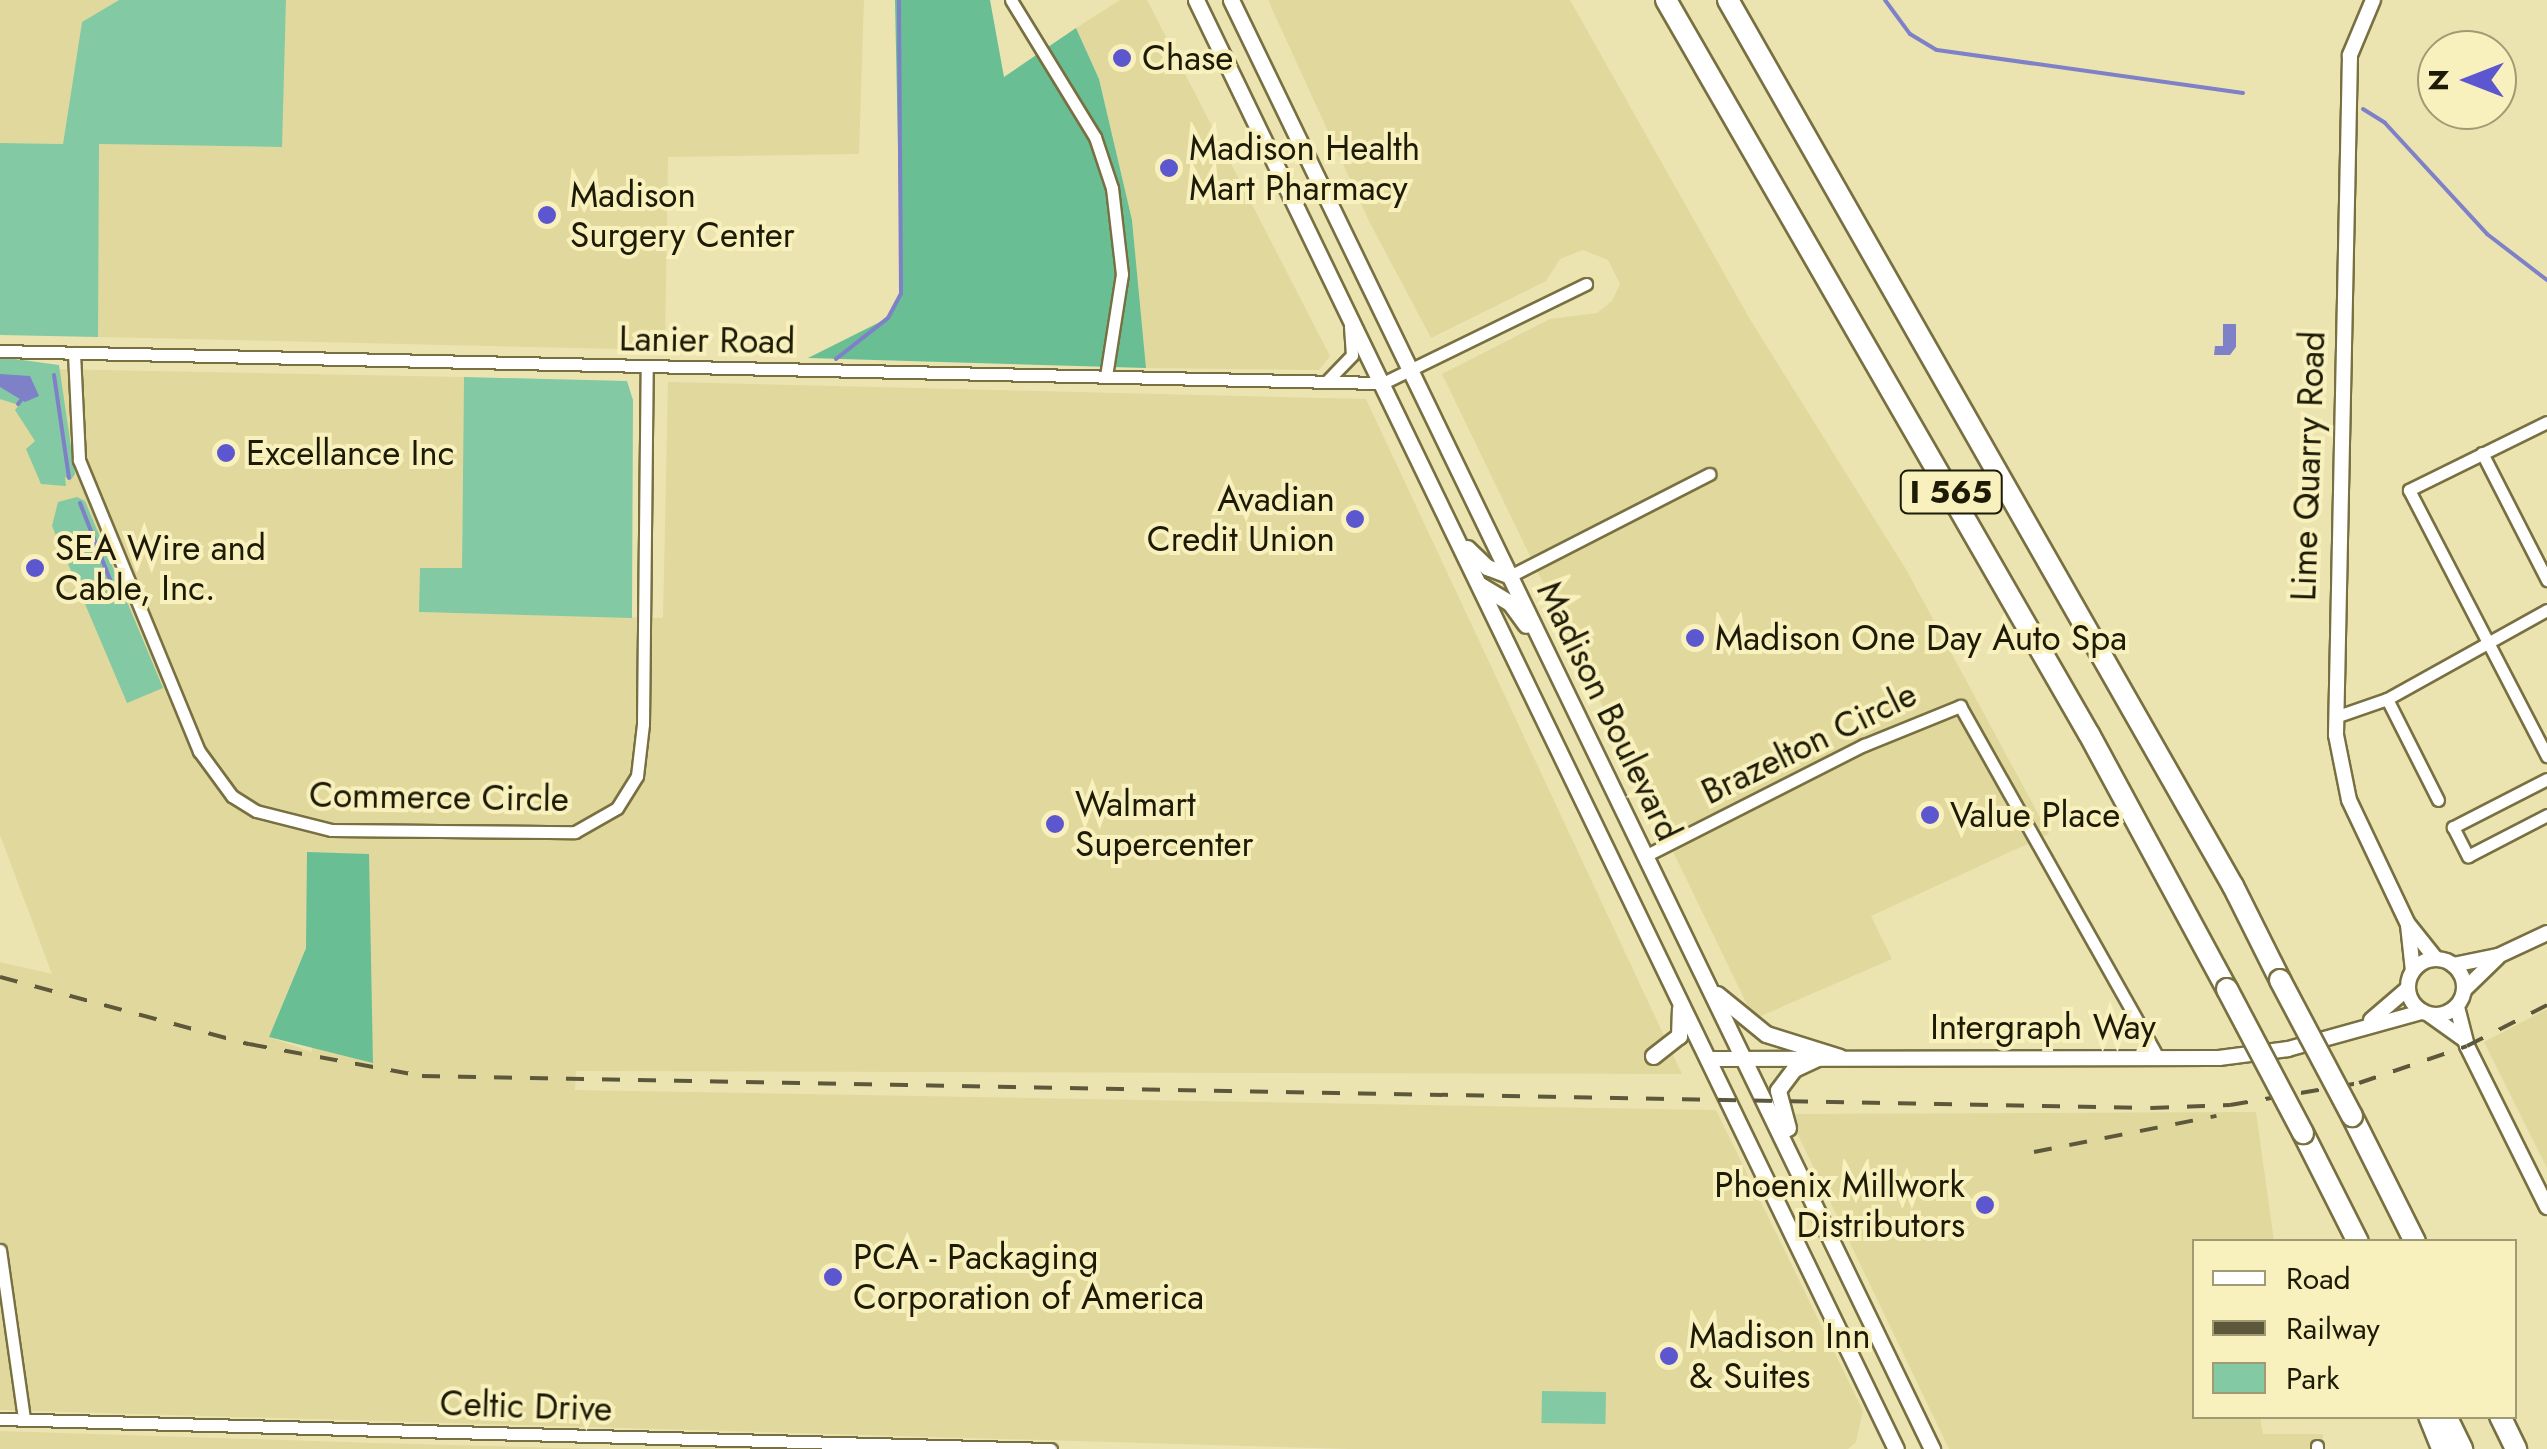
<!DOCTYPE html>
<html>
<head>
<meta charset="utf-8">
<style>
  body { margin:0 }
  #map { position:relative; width:2547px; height:1449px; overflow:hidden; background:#ebe4b1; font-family:Jost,sans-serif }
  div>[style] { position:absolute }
  .built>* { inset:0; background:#e1d89d }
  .green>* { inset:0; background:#82c9a4; transform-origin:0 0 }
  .forest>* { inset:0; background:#69be94 }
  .water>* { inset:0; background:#7e81c7 }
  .stream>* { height:4px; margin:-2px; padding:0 2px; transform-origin:2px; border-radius:2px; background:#7e81c7 }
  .roads { filter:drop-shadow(2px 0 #787041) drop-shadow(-2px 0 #787041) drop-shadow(0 2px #787041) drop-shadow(0 -2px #787041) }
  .minor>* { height:11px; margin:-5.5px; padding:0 5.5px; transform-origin:5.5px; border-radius:5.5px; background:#fff }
  .tertiary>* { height:14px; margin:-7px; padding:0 7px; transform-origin:7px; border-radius:7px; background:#fff }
  .tertiary>.ring { margin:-7px; padding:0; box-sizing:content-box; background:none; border:14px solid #fff; border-radius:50% }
  .secondary>* { height:15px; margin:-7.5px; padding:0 7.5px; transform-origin:7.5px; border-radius:7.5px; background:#fff }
  .motorway>* { height:20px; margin:-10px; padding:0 10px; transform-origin:10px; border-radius:10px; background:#fff }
  .rail>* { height:4px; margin-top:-2px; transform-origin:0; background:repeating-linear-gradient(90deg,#5d583b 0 18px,transparent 0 36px) }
  .bridges { filter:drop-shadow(2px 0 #787041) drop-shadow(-2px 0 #787041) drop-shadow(0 2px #787041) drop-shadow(0 -2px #787041) }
  .motorway-bridge>* { height:20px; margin:-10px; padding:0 10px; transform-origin:10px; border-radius:10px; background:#fff }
  .dots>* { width:28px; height:28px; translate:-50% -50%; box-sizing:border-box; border:5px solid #f9f1bd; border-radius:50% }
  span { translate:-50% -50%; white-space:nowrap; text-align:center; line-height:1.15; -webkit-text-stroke:8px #f9f1bd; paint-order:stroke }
  .shield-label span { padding:2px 8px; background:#f9f1bd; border:2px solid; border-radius:8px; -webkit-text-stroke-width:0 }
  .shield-label { font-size:32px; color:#1d1a06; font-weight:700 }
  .poi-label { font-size:35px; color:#1d1a06 }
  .left { translate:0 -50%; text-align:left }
  .right { translate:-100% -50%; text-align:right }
  .street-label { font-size:35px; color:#1d1a06 }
  .legend { position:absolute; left:2192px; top:1239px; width:325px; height:180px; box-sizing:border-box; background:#f9f1bd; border:2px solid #a19b74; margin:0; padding:12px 18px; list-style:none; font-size:30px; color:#1d1a06 }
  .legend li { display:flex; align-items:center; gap:20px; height:50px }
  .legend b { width:50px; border:2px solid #a19b74 }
  .north { position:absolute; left:2417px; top:30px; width:100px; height:100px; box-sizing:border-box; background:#f9f1bd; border:2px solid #a19b74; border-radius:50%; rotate:270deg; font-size:28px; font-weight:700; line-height:40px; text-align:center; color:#1d1a06 }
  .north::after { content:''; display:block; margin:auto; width:35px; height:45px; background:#5d57cf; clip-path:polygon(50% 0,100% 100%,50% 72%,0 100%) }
</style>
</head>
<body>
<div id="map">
  <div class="built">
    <div style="clip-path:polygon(0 0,119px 0,82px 22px,63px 144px,0 143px)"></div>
    <div style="clip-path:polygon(286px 0,864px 0,859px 154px,668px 157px,665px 350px,98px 337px,98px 144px,281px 147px)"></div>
    <div style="clip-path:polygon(1120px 0,1147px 0,1330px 356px,1319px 370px,1146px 368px,1132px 220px,1099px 79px,1076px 28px)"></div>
    <div style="clip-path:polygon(1268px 0,1570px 0,1751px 321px,1907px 571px,2049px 834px,1871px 916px,1892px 959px,1754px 1019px,1442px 374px,1550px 319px,1597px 313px,1612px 301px,1620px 284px,1608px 260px,1583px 250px,1560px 259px,1546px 281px,1431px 338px,1369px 221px)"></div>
    <div style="clip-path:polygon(evenodd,0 368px,464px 377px,462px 568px,419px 612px,663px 618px,668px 382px,1366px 399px,1682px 1074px,576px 1071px,575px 1090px,1716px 1110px,1863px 1411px,1856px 1442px,1848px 1449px,1349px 1449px,0 1410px,0 962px,52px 974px,0 835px,0 368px,306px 947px,312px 1052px,269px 1037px,306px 947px)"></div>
    <div style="clip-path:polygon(2547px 1009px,2547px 1168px,2484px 1042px)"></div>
    <div style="clip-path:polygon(2256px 1112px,2274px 1241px,2194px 1242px,2194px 1416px,2260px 1417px,2263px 1434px,2323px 1434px,2323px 1449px,1949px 1449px,1788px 1114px)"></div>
    <div style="clip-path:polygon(0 1431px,376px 1443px,601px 1449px,0 1449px)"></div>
  </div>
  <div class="green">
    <div style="clip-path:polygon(119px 0,286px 0,282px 147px,99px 144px,98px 337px,0 335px,0 143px,63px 144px,82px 22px)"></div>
    <div style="clip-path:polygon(0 357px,59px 365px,75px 474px,68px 484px,71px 479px,65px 477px,66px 486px,41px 484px,26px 449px,35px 441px,15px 410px,19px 405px,0 399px)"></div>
    <div style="clip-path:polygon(464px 377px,627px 381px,633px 400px,632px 618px,419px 612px,420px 568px,462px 568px)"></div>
    <div style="clip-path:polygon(77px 497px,85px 501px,163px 688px,127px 703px,52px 526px,58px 502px)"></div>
    <div style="left:1542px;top:1391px;width:64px;height:32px;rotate:1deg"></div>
  </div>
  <div class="forest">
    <div style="clip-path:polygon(895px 0,990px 0,1004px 77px,1076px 28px,1099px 79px,1132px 220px,1146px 368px,808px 358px,888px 318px,901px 294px)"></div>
    <div style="clip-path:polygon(307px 852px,369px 854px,373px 1063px,269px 1037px,306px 948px)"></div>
  </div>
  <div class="water">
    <div style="clip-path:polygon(2223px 324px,2236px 324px,2236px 347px,2230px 355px,2214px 355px,2215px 346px,2223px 346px)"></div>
    <div style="clip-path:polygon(0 374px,30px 376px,39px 396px,25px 402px,0 387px)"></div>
  </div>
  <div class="stream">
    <div style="left:1885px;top:0;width:42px;rotate:53.7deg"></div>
    <div style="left:1910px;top:34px;width:31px;rotate:31deg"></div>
    <div style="left:1937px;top:50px;width:309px;rotate:8deg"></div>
    <div style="left:2363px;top:109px;width:26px;rotate:32deg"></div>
    <div style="left:2385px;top:123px;width:151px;rotate:47.4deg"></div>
    <div style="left:2487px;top:234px;width:76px;rotate:37.5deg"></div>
    <div style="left:836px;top:359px;width:66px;rotate:-38.3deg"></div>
    <div style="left:888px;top:318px;width:27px;rotate:-62deg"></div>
    <div style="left:901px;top:294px;width:294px;rotate:-90.4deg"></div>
    <div style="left:54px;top:375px;width:104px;rotate:81.7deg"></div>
    <div style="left:18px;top:404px;width:6px;rotate:-51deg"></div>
    <div style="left:80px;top:503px;width:104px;rotate:68.6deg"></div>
  </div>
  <div class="roads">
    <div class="minor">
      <div style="left:1011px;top:0;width:161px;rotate:58.5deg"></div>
      <div style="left:1095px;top:137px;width:54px;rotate:71.6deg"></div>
      <div style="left:1112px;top:188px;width:87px;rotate:83.4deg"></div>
      <div style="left:1122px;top:274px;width:103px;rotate:98.9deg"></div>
      <div style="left:0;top:351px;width:1383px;rotate:1.33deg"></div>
      <div style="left:1383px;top:383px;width:226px;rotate:-26deg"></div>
      <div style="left:74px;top:353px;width:107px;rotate:87.3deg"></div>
      <div style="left:79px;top:460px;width:315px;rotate:67.6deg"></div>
      <div style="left:199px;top:751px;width:56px;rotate:53.7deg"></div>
      <div style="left:232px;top:796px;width:28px;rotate:32deg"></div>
      <div style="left:256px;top:811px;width:77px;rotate:14.2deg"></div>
      <div style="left:331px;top:830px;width:244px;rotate:0.5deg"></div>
      <div style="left:575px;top:832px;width:48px;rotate:-29.7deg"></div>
      <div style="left:617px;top:808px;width:38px;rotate:-58deg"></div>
      <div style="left:637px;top:776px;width:52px;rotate:-83.4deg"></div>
      <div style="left:643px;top:724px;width:357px;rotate:-89.4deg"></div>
      <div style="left:1327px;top:381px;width:36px;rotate:-46deg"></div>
      <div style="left:1352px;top:355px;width:29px;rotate:-94deg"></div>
      <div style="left:2547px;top:422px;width:154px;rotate:153.8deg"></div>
      <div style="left:2409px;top:490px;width:300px;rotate:62.6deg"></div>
      <div style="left:2482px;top:453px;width:143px;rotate:62.9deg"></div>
      <div style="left:1510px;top:576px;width:224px;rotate:-27.1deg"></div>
      <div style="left:2387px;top:699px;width:113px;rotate:63.2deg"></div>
      <div style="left:2335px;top:717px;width:55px;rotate:-19.1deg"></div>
      <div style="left:2387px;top:699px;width:183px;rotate:-29.1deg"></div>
      <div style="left:2547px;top:779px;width:106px;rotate:152.9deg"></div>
      <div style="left:2453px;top:827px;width:33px;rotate:63deg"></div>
      <div style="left:2468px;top:856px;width:89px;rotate:-27.4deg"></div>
      <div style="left:1645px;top:856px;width:246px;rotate:-26.9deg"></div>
      <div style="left:1864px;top:745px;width:104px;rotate:-22.1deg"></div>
      <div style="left:1960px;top:706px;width:403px;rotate:60.6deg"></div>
      <div style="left:0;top:1250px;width:171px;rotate:81.9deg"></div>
      <div style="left:0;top:1419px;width:1051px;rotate:1.64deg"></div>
      <div style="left:2317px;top:1449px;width:3px;rotate:-90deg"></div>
    </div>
    <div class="tertiary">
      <div style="left:2373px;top:0;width:60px;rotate:112.7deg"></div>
      <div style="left:2350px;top:55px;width:680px;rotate:91.18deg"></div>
      <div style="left:2336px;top:735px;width:66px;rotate:78.7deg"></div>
      <div style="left:2349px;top:800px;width:137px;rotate:64.6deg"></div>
      <div style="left:2408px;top:924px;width:45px;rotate:51.3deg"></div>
      <div style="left:2408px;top:925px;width:46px;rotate:83.8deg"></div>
      <div class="ring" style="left:2408px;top:959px;width:42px;height:42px"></div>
      <div style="left:2453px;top:965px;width:46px;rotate:-11.3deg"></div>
      <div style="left:2498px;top:956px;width:54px;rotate:-25.1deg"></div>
      <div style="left:2464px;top:990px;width:47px;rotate:-44.1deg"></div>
      <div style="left:2457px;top:1007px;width:40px;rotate:75.6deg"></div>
      <div style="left:2467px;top:1046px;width:180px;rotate:63.6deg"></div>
      <div style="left:2430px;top:1015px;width:43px;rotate:35.5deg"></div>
      <div style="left:2371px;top:1020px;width:48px;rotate:-40.7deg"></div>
      <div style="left:1711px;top:1059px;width:508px;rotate:-0.11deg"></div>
      <div style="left:2219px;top:1058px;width:70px;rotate:-7.4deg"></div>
      <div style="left:2288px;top:1049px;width:138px;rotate:-15.5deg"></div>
    </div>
    <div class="secondary">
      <div style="left:1196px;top:0;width:1609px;rotate:64.22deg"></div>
      <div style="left:1231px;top:0;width:1610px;rotate:64.18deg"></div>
      <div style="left:1467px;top:548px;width:28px;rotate:44deg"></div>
      <div style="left:1487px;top:567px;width:25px;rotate:21deg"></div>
      <div style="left:1480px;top:585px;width:35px;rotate:31deg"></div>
      <div style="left:1510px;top:603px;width:27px;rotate:54deg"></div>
      <div style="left:1717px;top:994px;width:63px;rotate:39.2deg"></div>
      <div style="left:1766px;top:1034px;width:77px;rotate:17.3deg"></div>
      <div style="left:1653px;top:1056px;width:33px;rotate:-38deg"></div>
      <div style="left:1679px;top:1036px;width:28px;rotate:-88deg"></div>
      <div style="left:1788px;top:1128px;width:39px;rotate:-105deg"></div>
      <div style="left:1778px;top:1090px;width:26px;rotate:-53deg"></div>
      <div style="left:1794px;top:1069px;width:26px;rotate:-25deg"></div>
    </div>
    <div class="motorway">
      <div style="left:1666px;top:0;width:847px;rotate:60.05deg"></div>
      <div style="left:2089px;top:734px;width:290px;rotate:61.6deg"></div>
      <div style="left:1728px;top:0;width:1020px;rotate:60.32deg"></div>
      <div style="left:2233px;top:886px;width:105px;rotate:63.4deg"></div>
      <div style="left:2352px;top:1116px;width:141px;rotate:63.4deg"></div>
      <div style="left:2303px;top:1133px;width:122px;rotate:63.2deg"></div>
      <div style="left:2429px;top:1416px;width:35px;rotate:68deg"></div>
      <div style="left:2446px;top:1416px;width:37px;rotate:64deg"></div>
      <div style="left:2500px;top:1416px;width:37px;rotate:64deg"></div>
    </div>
  </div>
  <div class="rail">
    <div style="left:0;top:977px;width:258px;rotate:15.1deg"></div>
    <div style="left:249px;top:1044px;width:176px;rotate:10.5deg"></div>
    <div style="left:422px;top:1076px;width:1729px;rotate:1.06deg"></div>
    <div style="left:2151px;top:1108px;width:79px;rotate:-2.2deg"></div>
    <div style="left:2230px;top:1105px;width:131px;rotate:-9.7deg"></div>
    <div style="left:2359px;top:1083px;width:114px;rotate:-18.9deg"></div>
    <div style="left:2467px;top:1046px;width:90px;rotate:-27.1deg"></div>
    <div style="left:2034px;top:1152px;width:186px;rotate:-11.2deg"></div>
  </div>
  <div class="bridges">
    <div class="motorway-bridge">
      <div style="left:2280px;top:980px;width:154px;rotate:62.1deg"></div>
      <div style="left:2227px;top:989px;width:163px;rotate:62.2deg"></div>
    </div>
  </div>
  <div class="dots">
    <div style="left:1122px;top:58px;background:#5d57cf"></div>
    <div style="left:1169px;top:168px;background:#5d57cf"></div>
    <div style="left:547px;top:215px;background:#5d57cf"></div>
    <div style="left:226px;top:453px;background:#5d57cf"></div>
    <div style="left:1355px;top:519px;background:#5d57cf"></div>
    <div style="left:35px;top:568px;background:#5d57cf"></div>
    <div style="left:1695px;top:638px;background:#5d57cf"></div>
    <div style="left:1930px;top:815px;background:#5d57cf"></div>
    <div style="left:1055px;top:824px;background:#5d57cf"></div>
    <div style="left:1985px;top:1205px;background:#5d57cf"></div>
    <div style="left:833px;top:1277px;background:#5d57cf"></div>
    <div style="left:1669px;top:1356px;background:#5d57cf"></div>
  </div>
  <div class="shield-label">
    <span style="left:1951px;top:492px">I 565</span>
  </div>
  <div class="poi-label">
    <span class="left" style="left:1142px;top:58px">Chase</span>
    <span class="left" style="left:1189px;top:168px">Madison Health<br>Mart Pharmacy</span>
    <span class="left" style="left:570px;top:215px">Madison<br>Surgery Center</span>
    <span class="left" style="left:246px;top:453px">Excellance Inc</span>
    <span class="right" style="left:1335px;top:519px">Avadian<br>Credit Union</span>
    <span class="left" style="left:55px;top:568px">SEA Wire and<br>Cable, Inc.</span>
    <span class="left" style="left:1715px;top:638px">Madison One Day Auto Spa</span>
    <span class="left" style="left:1075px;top:824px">Walmart<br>Supercenter</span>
    <span class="left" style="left:1950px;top:815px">Value Place</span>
    <span class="right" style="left:1965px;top:1205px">Phoenix Millwork<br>Distributors</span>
    <span class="left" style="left:853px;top:1277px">PCA - Packaging<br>Corporation of America</span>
    <span class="left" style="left:1689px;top:1356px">Madison Inn<br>&amp; Suites</span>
  </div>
  <div class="street-label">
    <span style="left:707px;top:340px;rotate:1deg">Lanier Road</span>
    <span style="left:2308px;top:466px;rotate:-88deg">Lime Quarry Road</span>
    <span style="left:1609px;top:711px;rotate:64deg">Madison Boulevard</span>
    <span style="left:1809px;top:743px;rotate:-26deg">Brazelton Circle</span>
    <span style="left:439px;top:797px;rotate:1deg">Commerce Circle</span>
    <span style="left:2043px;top:1027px">Intergraph Way</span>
    <span style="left:526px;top:1406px;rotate:2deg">Celtic Drive</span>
  </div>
  <ul class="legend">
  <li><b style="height:12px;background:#fff"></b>Road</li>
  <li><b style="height:12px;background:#5d583b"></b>Railway</li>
  <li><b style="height:28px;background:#82c9a4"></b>Park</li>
  </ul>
  <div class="north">N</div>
</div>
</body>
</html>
